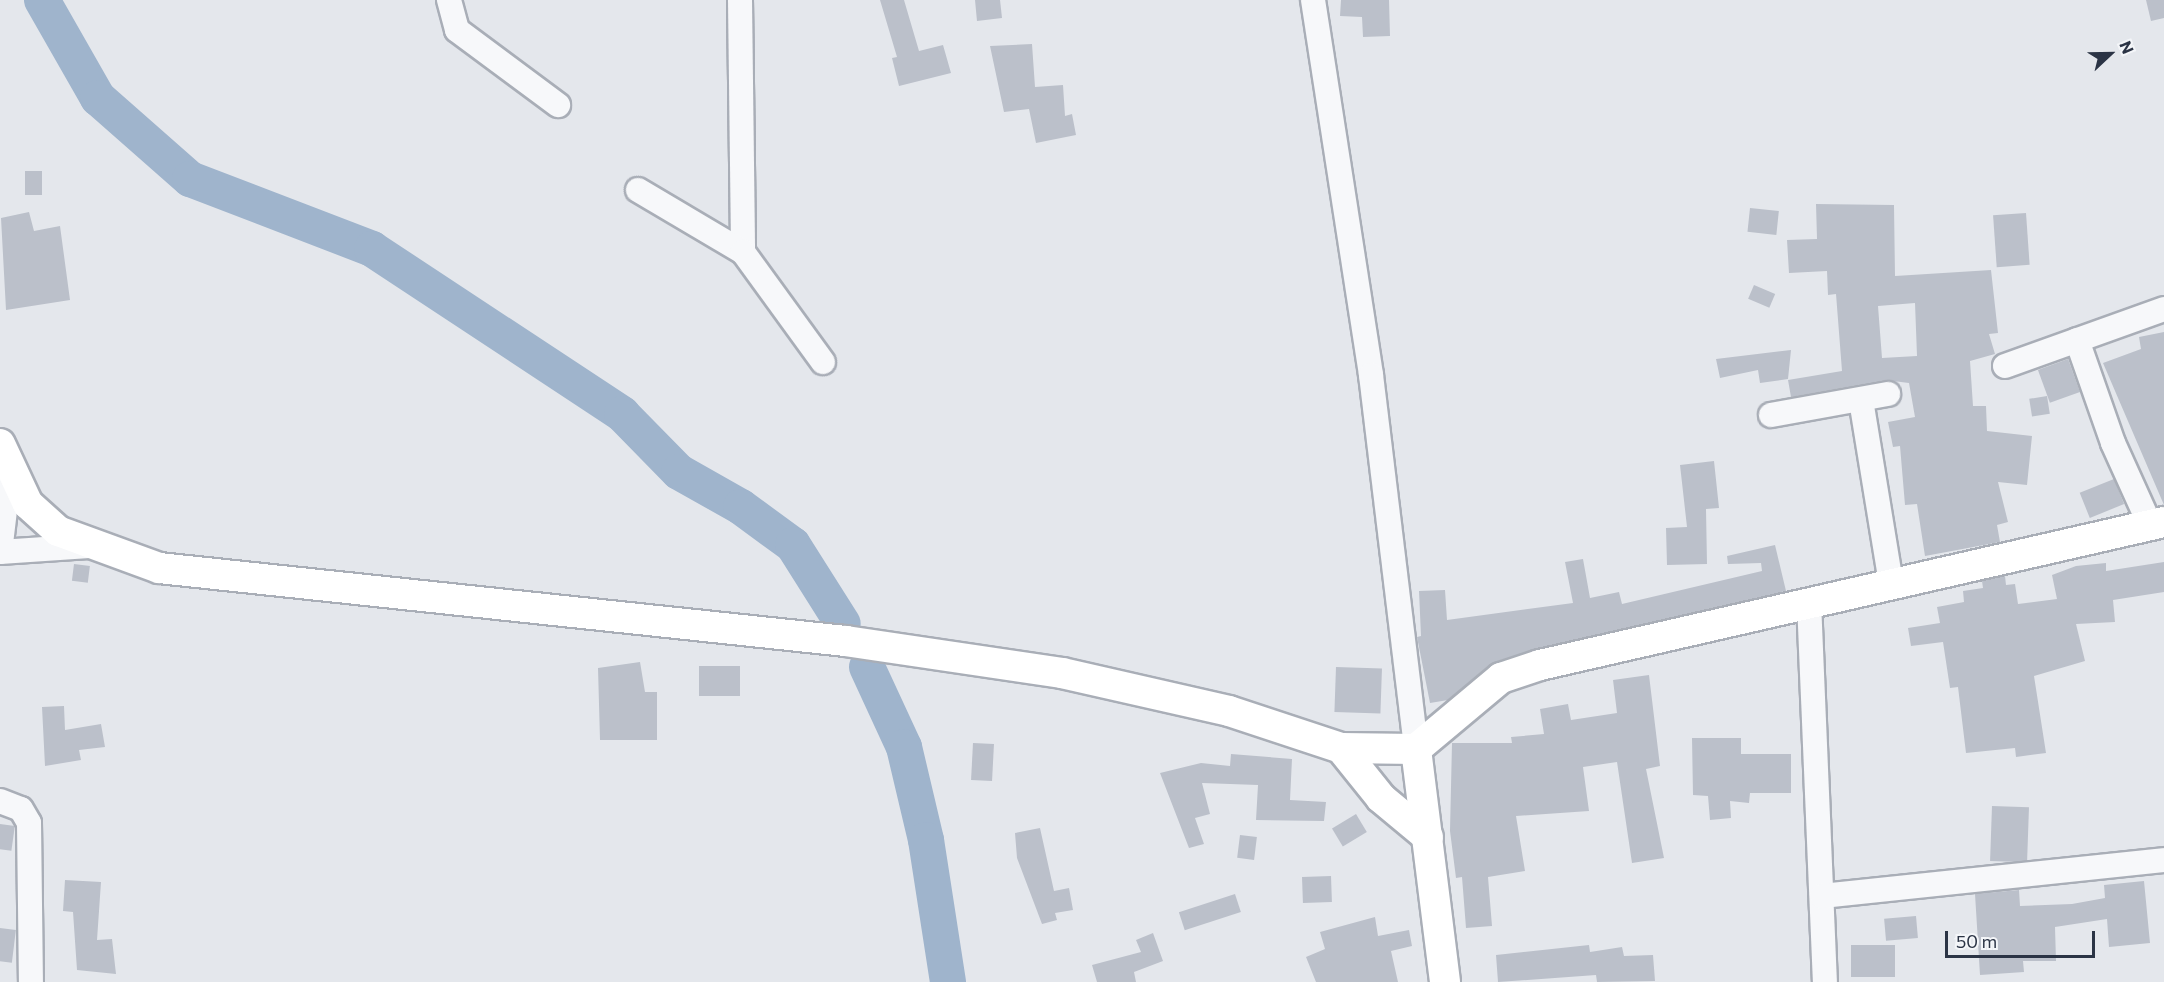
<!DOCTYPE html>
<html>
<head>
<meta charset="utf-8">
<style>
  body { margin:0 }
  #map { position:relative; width:2164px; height:982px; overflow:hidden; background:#e4e7ec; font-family:Commissioner,sans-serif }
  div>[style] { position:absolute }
  .river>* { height:36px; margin:-18px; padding:0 18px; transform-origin:18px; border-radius:18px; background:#9fb4cc }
  .building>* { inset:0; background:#bbc0ca; transform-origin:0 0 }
  .roads { filter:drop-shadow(2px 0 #a9aeb7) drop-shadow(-2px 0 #a9aeb7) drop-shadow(0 2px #a9aeb7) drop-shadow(0 -2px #a9aeb7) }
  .minor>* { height:24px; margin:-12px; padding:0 12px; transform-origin:12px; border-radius:12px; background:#f7f8fa }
  .major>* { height:30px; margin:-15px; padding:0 15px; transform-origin:15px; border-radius:15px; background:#fff }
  span { translate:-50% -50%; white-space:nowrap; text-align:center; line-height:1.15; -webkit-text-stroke:5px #f4f6f9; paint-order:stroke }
  .north { position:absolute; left:2080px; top:24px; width:60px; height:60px; -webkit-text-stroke:4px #f4f6f9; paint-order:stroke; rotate:68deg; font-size:16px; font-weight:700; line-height:24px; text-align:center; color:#2b3445 }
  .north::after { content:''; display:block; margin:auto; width:21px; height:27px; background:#2b3445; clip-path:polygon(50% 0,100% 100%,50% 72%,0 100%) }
  .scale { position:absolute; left:1945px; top:931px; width:150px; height:27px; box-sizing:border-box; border:3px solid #2b3445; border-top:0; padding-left:8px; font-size:18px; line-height:21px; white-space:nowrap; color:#2b3445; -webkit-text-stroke:4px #f4f6f9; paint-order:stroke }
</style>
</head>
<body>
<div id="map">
  <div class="river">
    <div style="left:42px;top:0;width:113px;rotate:60.3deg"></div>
    <div style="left:98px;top:98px;width:123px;rotate:41.4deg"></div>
    <div style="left:190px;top:179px;width:195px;rotate:21deg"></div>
    <div style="left:372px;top:249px;width:300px;rotate:33.4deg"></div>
    <div style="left:622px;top:414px;width:81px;rotate:45.5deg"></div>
    <div style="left:679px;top:472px;width:71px;rotate:29.4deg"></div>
    <div style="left:741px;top:507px;width:64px;rotate:36.2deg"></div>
    <div style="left:793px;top:545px;width:93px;rotate:57.7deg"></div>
    <div style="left:867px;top:667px;width:88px;rotate:65.2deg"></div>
    <div style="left:904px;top:747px;width:96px;rotate:76.7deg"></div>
    <div style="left:926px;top:840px;width:144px;rotate:81.2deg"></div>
  </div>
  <div class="building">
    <div style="clip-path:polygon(880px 0,904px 0,919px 51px,943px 45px,951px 73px,899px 86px,892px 58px,897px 57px)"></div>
    <div style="clip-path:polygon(975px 0,1000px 0,1002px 18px,977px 21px)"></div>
    <div style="clip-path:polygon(1341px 0,1389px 0,1390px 36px,1363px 37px,1362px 17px,1340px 16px)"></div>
    <div style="clip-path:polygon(2146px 0,2164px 0,2164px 18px,2151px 21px)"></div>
    <div style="clip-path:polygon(1032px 44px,1035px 87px,1063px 85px,1065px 116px,1072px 114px,1076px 135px,1036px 143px,1029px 109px,1004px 112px,990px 46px)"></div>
    <div style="left:25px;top:171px;width:17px;height:24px"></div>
    <div style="clip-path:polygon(evenodd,1816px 204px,1894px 205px,1895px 276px,1991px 270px,1998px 333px,1989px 334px,1995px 354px,1970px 361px,1973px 406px,1986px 406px,1987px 431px,2032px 436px,2027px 485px,1998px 482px,2008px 522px,1997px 525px,2000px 542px,1925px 556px,1917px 504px,1905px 505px,1900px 446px,1893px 447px,1888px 422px,1915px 417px,1909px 383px,1885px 380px,1791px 397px,1788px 380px,1842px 371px,1836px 294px,1828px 295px,1827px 271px,1789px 273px,1787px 240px,1817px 239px,1816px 204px,1915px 303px,1917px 356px,1882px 358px,1878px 306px,1915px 303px)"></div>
    <div style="left:1750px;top:208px;width:29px;height:24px;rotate:6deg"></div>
    <div style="clip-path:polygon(29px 212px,34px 231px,60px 226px,70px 300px,6px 310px,1px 218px)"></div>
    <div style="left:2026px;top:213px;width:52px;height:33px;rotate:86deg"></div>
    <div style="left:1754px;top:285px;width:23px;height:15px;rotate:23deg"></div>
    <div style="clip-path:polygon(2164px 332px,2164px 505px,2103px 363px,2141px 349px,2139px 337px)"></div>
    <div style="clip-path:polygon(1791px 350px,1788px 379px,1760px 383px,1758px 370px,1720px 378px,1716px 359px)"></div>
    <div style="left:2068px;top:359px;width:35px;height:32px;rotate:70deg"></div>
    <div style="left:2047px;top:396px;width:18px;height:18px;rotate:81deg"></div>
    <div style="clip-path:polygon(1714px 461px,1719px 508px,1706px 509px,1707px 564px,1667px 565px,1666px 528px,1687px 527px,1680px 465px)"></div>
    <div style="left:2114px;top:479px;width:27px;height:37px;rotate:68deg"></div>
    <div style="clip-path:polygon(1775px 545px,1786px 591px,1535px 649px,1495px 662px,1448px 700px,1430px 703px,1417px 637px,1421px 636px,1419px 591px,1445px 590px,1447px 620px,1573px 603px,1565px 562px,1583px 559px,1590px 598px,1619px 592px,1622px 604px,1762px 571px,1761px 563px,1728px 564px,1727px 556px)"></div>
    <div style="clip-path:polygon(2164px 562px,2164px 592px,2113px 600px,2115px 622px,2076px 624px,2085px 661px,2034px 676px,2046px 753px,2016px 757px,2015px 748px,1966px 753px,1958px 687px,1950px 688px,1943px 642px,1911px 646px,1908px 628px,1940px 623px,1937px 607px,1964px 602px,1963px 591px,1983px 588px,1982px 581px,2005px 576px,2006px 585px,2015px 584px,2018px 604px,2057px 599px,2052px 575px,2076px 566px,2106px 563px,2106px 571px)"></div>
    <div style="left:74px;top:564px;width:16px;height:17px;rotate:7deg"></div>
    <div style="clip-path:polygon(640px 662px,645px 692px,657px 692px,657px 740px,600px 740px,598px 668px)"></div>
    <div style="left:699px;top:666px;width:41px;height:30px"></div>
    <div style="left:1336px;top:667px;width:46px;height:45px;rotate:2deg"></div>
    <div style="clip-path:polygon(1649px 675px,1660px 766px,1646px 769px,1664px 858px,1632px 863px,1617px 762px,1583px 767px,1589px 811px,1516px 816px,1525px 871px,1488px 877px,1492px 926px,1466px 928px,1462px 877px,1456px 878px,1450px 831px,1452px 743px,1512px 743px,1511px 737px,1544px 734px,1540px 709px,1568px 704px,1571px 720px,1617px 713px,1613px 680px)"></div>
    <div style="clip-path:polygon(64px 706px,65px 730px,101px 724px,105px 747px,79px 750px,81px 760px,45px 766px,42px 707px)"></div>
    <div style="clip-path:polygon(1692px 738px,1741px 738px,1741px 754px,1791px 754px,1791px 793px,1750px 793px,1749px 803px,1730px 801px,1731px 818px,1710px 820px,1708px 796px,1693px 795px)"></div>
    <div style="left:973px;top:743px;width:21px;height:37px;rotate:3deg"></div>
    <div style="clip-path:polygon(1231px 754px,1292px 759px,1290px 800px,1326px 802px,1324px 821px,1256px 820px,1258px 785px,1202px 783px,1210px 814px,1195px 818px,1204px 844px,1189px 848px,1160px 773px,1201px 763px,1230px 766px)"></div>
    <div style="left:1992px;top:806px;width:37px;height:55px;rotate:2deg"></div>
    <div style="left:1356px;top:814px;width:21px;height:28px;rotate:59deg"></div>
    <div style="left:0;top:824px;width:15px;height:25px;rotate:8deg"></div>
    <div style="clip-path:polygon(1040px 828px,1054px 891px,1069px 888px,1073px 910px,1055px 913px,1057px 920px,1042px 924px,1017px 858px,1015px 833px)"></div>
    <div style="left:1240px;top:835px;width:17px;height:23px;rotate:7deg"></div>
    <div style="left:1331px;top:876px;width:26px;height:29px;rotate:88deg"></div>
    <div style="clip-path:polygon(65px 880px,101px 882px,97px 940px,112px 939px,116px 974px,77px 970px,73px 912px,63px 911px)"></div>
    <div style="clip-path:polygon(2144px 881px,2150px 943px,2109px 947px,2107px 919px,2055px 927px,2056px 961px,2023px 961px,2024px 972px,1980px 975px,1975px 894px,2019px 890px,2020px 906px,2072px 904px,2105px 898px,2104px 885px)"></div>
    <div style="left:1235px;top:894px;width:19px;height:59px;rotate:72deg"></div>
    <div style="left:1916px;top:916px;width:22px;height:32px;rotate:85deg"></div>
    <div style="clip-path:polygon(1375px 917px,1378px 936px,1409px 930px,1412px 946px,1391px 951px,1398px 982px,1316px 982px,1306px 957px,1325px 949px,1320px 932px)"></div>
    <div style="left:0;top:928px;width:16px;height:33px;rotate:7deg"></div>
    <div style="clip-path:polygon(1153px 933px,1163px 961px,1134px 972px,1136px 982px,1097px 982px,1092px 965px,1141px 952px,1136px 940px)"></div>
    <div style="clip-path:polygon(1589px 945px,1590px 952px,1622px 947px,1624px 956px,1653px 955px,1655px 981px,1597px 982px,1596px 975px,1498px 982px,1496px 955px)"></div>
    <div style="left:1851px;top:945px;width:44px;height:32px"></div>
  </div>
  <div class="roads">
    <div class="minor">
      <div style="left:449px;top:0;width:31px;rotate:75deg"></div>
      <div style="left:457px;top:30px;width:126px;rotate:36.6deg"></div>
      <div style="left:740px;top:0;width:252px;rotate:89.3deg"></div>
      <div style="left:1313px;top:0;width:379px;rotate:81.2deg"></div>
      <div style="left:1371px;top:375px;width:377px;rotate:83.1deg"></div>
      <div style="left:638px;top:190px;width:122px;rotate:30.6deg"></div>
      <div style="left:743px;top:252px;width:136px;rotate:54deg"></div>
      <div style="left:2077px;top:340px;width:109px;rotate:70.7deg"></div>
      <div style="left:2113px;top:443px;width:90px;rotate:65.7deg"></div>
      <div style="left:2005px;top:366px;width:169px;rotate:-19.7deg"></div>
      <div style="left:1861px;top:400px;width:185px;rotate:80.7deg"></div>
      <div style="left:1771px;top:415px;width:119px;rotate:-10.2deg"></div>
      <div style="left:0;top:552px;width:89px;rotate:-3.9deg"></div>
      <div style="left:0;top:552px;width:85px;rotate:-83.2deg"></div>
      <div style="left:1809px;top:602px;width:380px;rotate:87.6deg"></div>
      <div style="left:0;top:801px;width:22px;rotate:21deg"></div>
      <div style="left:21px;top:809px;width:16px;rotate:60deg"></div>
      <div style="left:29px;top:823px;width:159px;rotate:89.3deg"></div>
      <div style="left:1822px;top:896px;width:344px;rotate:-6deg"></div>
    </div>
    <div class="major">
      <div style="left:0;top:444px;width:66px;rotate:65deg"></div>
      <div style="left:28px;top:504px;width:40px;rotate:42deg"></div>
      <div style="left:58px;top:531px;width:108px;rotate:20.1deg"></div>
      <div style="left:159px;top:568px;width:691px;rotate:6.07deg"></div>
      <div style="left:846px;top:641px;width:218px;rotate:8.4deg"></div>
      <div style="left:1062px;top:673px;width:171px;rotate:12.8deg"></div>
      <div style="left:1229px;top:711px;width:118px;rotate:18.3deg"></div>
      <div style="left:1341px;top:748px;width:75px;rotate:0.8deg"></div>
      <div style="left:1416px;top:749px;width:111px;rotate:-39.9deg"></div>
      <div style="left:1501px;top:678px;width:41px;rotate:-18.4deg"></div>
      <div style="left:1540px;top:665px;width:640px;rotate:-12.91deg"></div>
      <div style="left:1341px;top:748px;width:64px;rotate:51.3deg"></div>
      <div style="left:1381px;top:798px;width:61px;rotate:39.7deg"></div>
      <div style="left:1416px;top:749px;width:235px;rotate:82.9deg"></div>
    </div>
  </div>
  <div class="north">N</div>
  <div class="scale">50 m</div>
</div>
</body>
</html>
